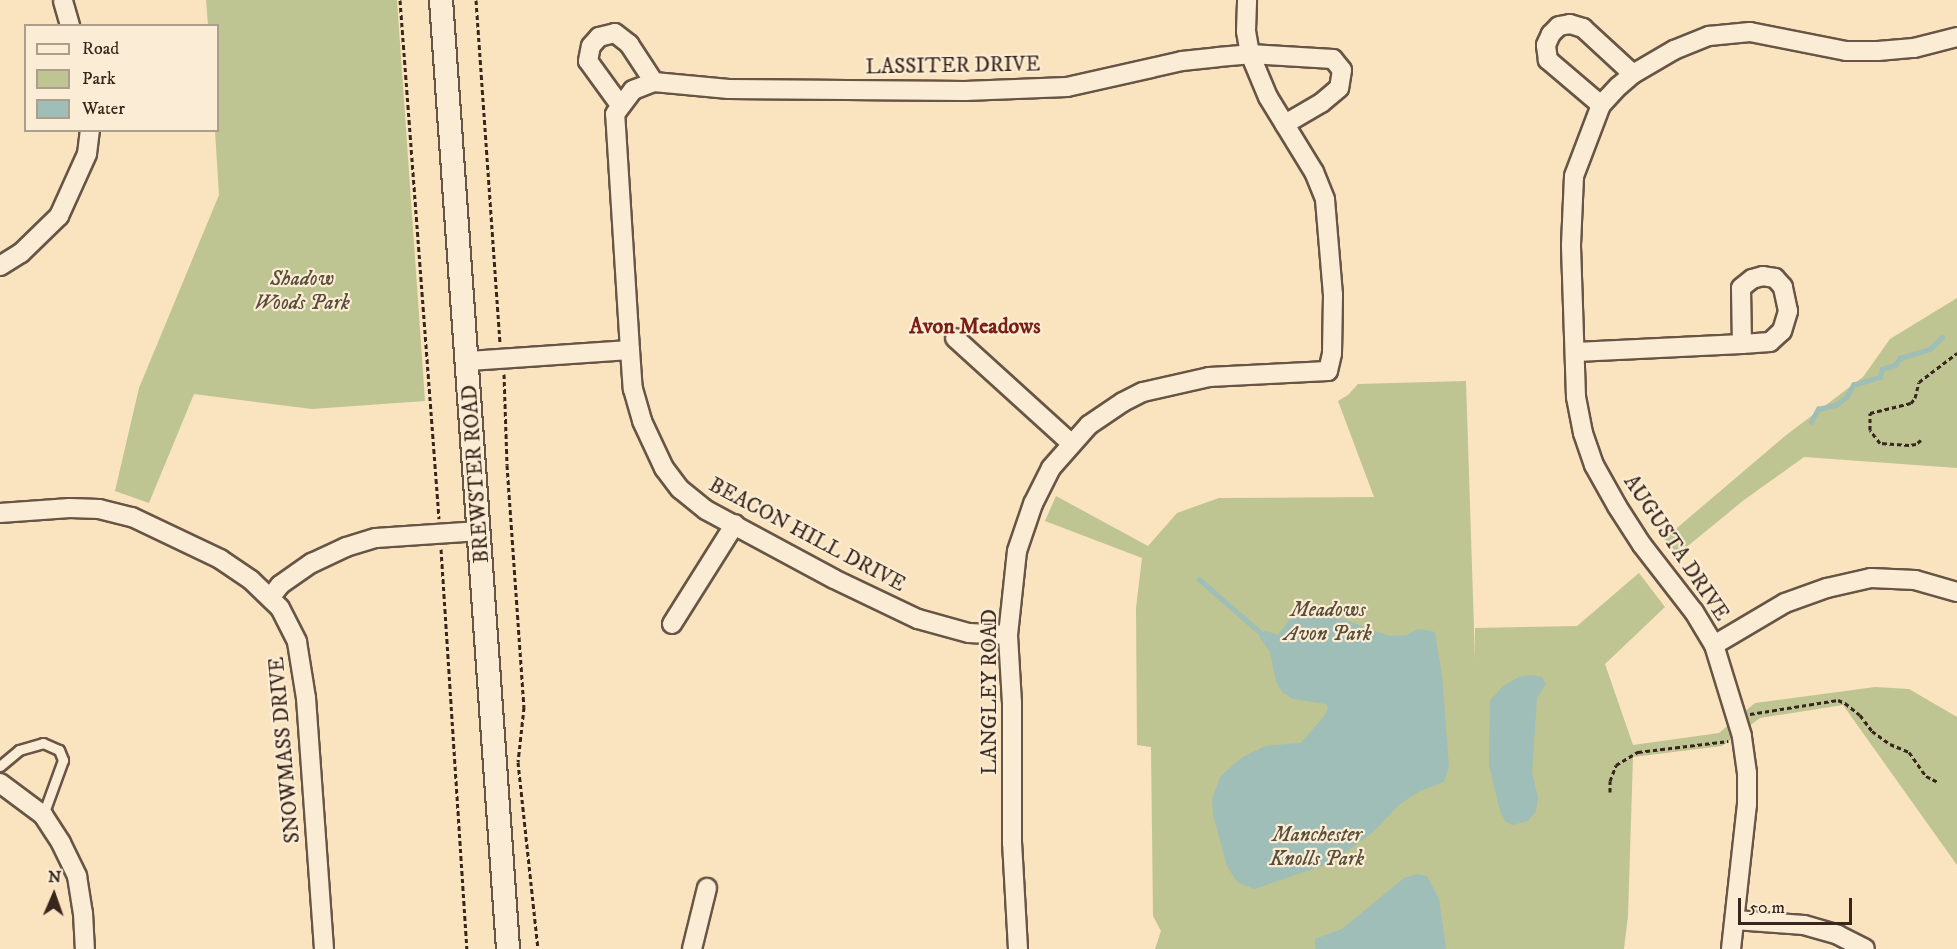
<!DOCTYPE html>
<html>
<head>
<meta charset="utf-8">
<style>
  body { margin:0 }
  #map { position:relative; width:1957px; height:949px; overflow:hidden; background:#f9e4bf; font-family:"IM FELL DW Pica",serif }
  div>[style] { position:absolute }
  .green>* { inset:0; background:#bec492 }
  .water>* { inset:0; background:#9ebeb7 }
  .stream>* { height:4.5px; margin:-2.25px; padding:0 2.25px; transform-origin:2.25px; border-radius:2.25px; background:#9ebeb7 }
  .path>* { height:3px; margin-top:-1.5px; transform-origin:0; background:repeating-linear-gradient(90deg,#38251d 0 4.5px,transparent 0 7.5px) }
  .roads { filter:drop-shadow(2px 0 #685546) drop-shadow(-2px 0 #685546) drop-shadow(0 2px #685546) drop-shadow(0 -2px #685546) }
  .service>* { height:9px; margin:-4.5px; padding:0 4.5px; transform-origin:4.5px; border-radius:4.5px; background:#fbedd5 }
  .minor>* { height:18px; margin:-9px; padding:0 9px; transform-origin:9px; border-radius:9px; background:#fbedd5 }
  .tertiary>* { height:22px; margin:-11px; padding:0 11px; transform-origin:11px; border-radius:11px; background:#fbedd5 }
  span { translate:-50% -50%; white-space:nowrap; text-align:center; line-height:1.15; -webkit-text-stroke:4.5px #fbedd5; paint-order:stroke }
  .street-label { font-size:21px; color:#38251d }
  .park-label { font-size:21px; color:#5a4d3a; font-style:italic }
  .neighbourhood-label { font-size:22px; color:#7a1f14; font-weight:700 }
  .legend { position:absolute; left:24px; top:24px; width:195px; height:108px; box-sizing:border-box; background:#fbedd5; border:2px solid #ad9d8b; margin:0; padding:8px 10px; list-style:none; font-size:18px; color:#38251d }
  .legend li { display:flex; align-items:center; gap:12px; height:30px }
  .legend b { width:30px; border:2px solid #ad9d8b }
  .north { position:absolute; left:24px; top:865px; width:60px; height:60px; -webkit-text-stroke:4px #fbedd5; paint-order:stroke; rotate:2deg; font-size:16px; font-weight:700; line-height:24px; text-align:center; color:#38251d }
  .north::after { content:''; display:block; margin:auto; width:21px; height:27px; background:#38251d; clip-path:polygon(50% 0,100% 100%,50% 72%,0 100%) }
  .scale { position:absolute; left:1738px; top:898px; width:114px; height:27px; box-sizing:border-box; border:3px solid #38251d; border-top:0; padding-left:8px; font-size:18px; line-height:21px; white-space:nowrap; color:#38251d; -webkit-text-stroke:4px #fbedd5; paint-order:stroke }
</style>
</head>
<body>
<div id="map">
  <div class="green">
    <div style="clip-path:polygon(206px 0,397px 0,425px 401px,312px 409px,194px 394px,149px 503px,115px 491px,139px 388px,219px 195px,215px 131px,218px 130px,218px 26px,208px 25px)"></div>
    <div style="clip-path:polygon(1957px 298px,1957px 468px,1804px 457px,1744px 500px,1678px 554px,1664px 539px,1785px 436px,1863px 377px,1890px 339px)"></div>
    <div style="clip-path:polygon(1466px 381px,1475px 660px,1475px 628px,1577px 626px,1639px 573px,1665px 607px,1605px 664px,1633px 745px,1719px 733px,1755px 703px,1875px 687px,1909px 689px,1957px 717px,1957px 865px,1843px 705px,1760px 718px,1722px 746px,1633px 757px,1628px 916px,1624px 949px,1155px 949px,1161px 931px,1153px 916px,1151px 747px,1137px 745px,1136px 608px,1142px 558px,1045px 521px,1056px 496px,1148px 546px,1177px 513px,1219px 498px,1374px 497px,1338px 401px,1348px 395px,1358px 384px)"></div>
  </div>
  <div class="water">
    <div style="clip-path:polygon(1305px 609px,1315px 609px,1389px 636px,1406px 635px,1418px 629px,1435px 632px,1442px 676px,1449px 767px,1444px 782px,1420px 791px,1400px 804px,1373px 832px,1331px 863px,1254px 889px,1237px 882px,1227px 866px,1213px 815px,1212px 799px,1220px 777px,1241px 758px,1265px 746px,1301px 743px,1324px 716px,1328px 708px,1326px 704px,1293px 699px,1282px 692px,1276px 681px,1270px 652px,1260px 638px,1260px 634px,1266px 631px,1278px 635px,1294px 613px)"></div>
    <div style="clip-path:polygon(1532px 675px,1542px 677px,1546px 684px,1537px 698px,1532px 772px,1538px 798px,1536px 811px,1528px 821px,1512px 825px,1505px 821px,1500px 811px,1489px 765px,1490px 701px,1503px 686px,1519px 677px)"></div>
    <div style="clip-path:polygon(1418px 874px,1427px 876px,1439px 899px,1446px 949px,1315px 949px,1315px 939px,1342px 929px,1404px 878px)"></div>
  </div>
  <div class="stream">
    <div style="left:1811px;top:422px;width:15px;rotate:-62deg"></div>
    <div style="left:1818px;top:409px;width:18px;rotate:-13deg"></div>
    <div style="left:1836px;top:405px;width:14px;rotate:-39deg"></div>
    <div style="left:1847px;top:396px;width:13px;rotate:-61deg"></div>
    <div style="left:1853px;top:385px;width:28px;rotate:-17deg"></div>
    <div style="left:1880px;top:377px;width:8px;rotate:-76deg"></div>
    <div style="left:1882px;top:369px;width:14px;rotate:-17deg"></div>
    <div style="left:1895px;top:365px;width:9px;rotate:-54deg"></div>
    <div style="left:1900px;top:358px;width:31px;rotate:-17deg"></div>
    <div style="left:1930px;top:349px;width:17px;rotate:-45deg"></div>
    <div style="left:1199px;top:579px;width:82px;rotate:41.1deg"></div>
  </div>
  <div class="path">
    <div style="left:400px;top:0;width:520px;rotate:85.7deg"></div>
    <div style="left:476px;top:0;width:345px;rotate:86deg"></div>
    <div style="left:504px;top:374px;width:91px;rotate:88.1deg"></div>
    <div style="left:507px;top:465px;width:243px;rotate:86deg"></div>
    <div style="left:524px;top:707px;width:55px;rotate:96.2deg"></div>
    <div style="left:518px;top:762px;width:188px;rotate:83.9deg"></div>
    <div style="left:1921px;top:440px;width:6px;rotate:141deg"></div>
    <div style="left:1916px;top:444px;width:7px;rotate:172deg"></div>
    <div style="left:1909px;top:445px;width:29px;rotate:-176deg"></div>
    <div style="left:1880px;top:443px;width:16px;rotate:-128deg"></div>
    <div style="left:1870px;top:430px;width:17px;rotate:-90deg"></div>
    <div style="left:1870px;top:413px;width:42px;rotate:-13.7deg"></div>
    <div style="left:1911px;top:403px;width:6px;rotate:-51deg"></div>
    <div style="left:1915px;top:398px;width:16px;rotate:-76deg"></div>
    <div style="left:1919px;top:382px;width:48px;rotate:-37.3deg"></div>
    <div style="left:441px;top:549px;width:401px;rotate:86.3deg"></div>
    <div style="left:1750px;top:714px;width:89px;rotate:-9deg"></div>
    <div style="left:1838px;top:700px;width:8px;rotate:23deg"></div>
    <div style="left:1845px;top:703px;width:19px;rotate:39deg"></div>
    <div style="left:1860px;top:715px;width:20px;rotate:53deg"></div>
    <div style="left:1872px;top:731px;width:22px;rotate:36deg"></div>
    <div style="left:1890px;top:744px;width:21px;rotate:23deg"></div>
    <div style="left:1909px;top:752px;width:29px;rotate:55deg"></div>
    <div style="left:1926px;top:776px;width:13px;rotate:27deg"></div>
    <div style="left:1610px;top:792px;width:11px;rotate:-90deg"></div>
    <div style="left:1610px;top:781px;width:17px;rotate:-69deg"></div>
    <div style="left:1616px;top:765px;width:26px;rotate:-31deg"></div>
    <div style="left:1638px;top:752px;width:91px;rotate:-7deg"></div>
  </div>
  <div class="roads">
    <div class="service">
      <div style="left:0;top:766px;width:25px;rotate:-40deg"></div>
      <div style="left:19px;top:750px;width:25px;rotate:-16deg"></div>
      <div style="left:43px;top:743px;width:17px;rotate:24deg"></div>
      <div style="left:59px;top:750px;width:11px;rotate:68deg"></div>
      <div style="left:63px;top:760px;width:59px;rotate:110deg"></div>
    </div>
    <div class="minor">
      <div style="left:63px;top:1px;width:26px;rotate:74deg"></div>
      <div style="left:620px;top:105px;width:54px;rotate:-126deg"></div>
      <div style="left:588px;top:61px;width:15px;rotate:-79deg"></div>
      <div style="left:591px;top:46px;width:12px;rotate:-48deg"></div>
      <div style="left:599px;top:37px;width:16px;rotate:-14deg"></div>
      <div style="left:615px;top:33px;width:18px;rotate:38deg"></div>
      <div style="left:629px;top:44px;width:45px;rotate:56.7deg"></div>
      <div style="left:1601px;top:105px;width:70px;rotate:-139.7deg"></div>
      <div style="left:1548px;top:60px;width:15px;rotate:-98deg"></div>
      <div style="left:1546px;top:45px;width:12px;rotate:-66deg"></div>
      <div style="left:1551px;top:34px;width:11px;rotate:-45deg"></div>
      <div style="left:1559px;top:26px;width:11px;rotate:-10deg"></div>
      <div style="left:1570px;top:24px;width:14px;rotate:17deg"></div>
      <div style="left:1583px;top:28px;width:68px;rotate:42.6deg"></div>
      <div style="left:0;top:266px;width:25px;rotate:-32deg"></div>
      <div style="left:21px;top:253px;width:53px;rotate:-44.2deg"></div>
      <div style="left:59px;top:216px;width:68px;rotate:-65.7deg"></div>
      <div style="left:87px;top:154px;width:24px;rotate:-83deg"></div>
      <div style="left:955px;top:338px;width:156px;rotate:42.2deg"></div>
      <div style="left:630px;top:350px;width:236px;rotate:-93.6deg"></div>
      <div style="left:615px;top:114px;width:30px;rotate:-53deg"></div>
      <div style="left:633px;top:90px;width:22px;rotate:-21deg"></div>
      <div style="left:654px;top:82px;width:75px;rotate:5.3deg"></div>
      <div style="left:729px;top:89px;width:236px;rotate:0.5deg"></div>
      <div style="left:965px;top:91px;width:102px;rotate:-2.2deg"></div>
      <div style="left:1067px;top:87px;width:118px;rotate:-12.7deg"></div>
      <div style="left:1182px;top:61px;width:36px;rotate:-6deg"></div>
      <div style="left:1218px;top:57px;width:32px;rotate:-5deg"></div>
      <div style="left:1250px;top:54px;width:83px;rotate:3.4deg"></div>
      <div style="left:1333px;top:59px;width:14px;rotate:51deg"></div>
      <div style="left:1342px;top:70px;width:18px;rotate:99deg"></div>
      <div style="left:1339px;top:88px;width:23px;rotate:140deg"></div>
      <div style="left:1321px;top:103px;width:42px;rotate:149.7deg"></div>
      <div style="left:1576px;top:352px;width:166px;rotate:-2.8deg"></div>
      <div style="left:1742px;top:344px;width:28px;rotate:-4deg"></div>
      <div style="left:1770px;top:342px;width:16px;rotate:-43deg"></div>
      <div style="left:1782px;top:331px;width:21px;rotate:-73deg"></div>
      <div style="left:1788px;top:311px;width:25px;rotate:-102deg"></div>
      <div style="left:1783px;top:287px;width:12px;rotate:-132deg"></div>
      <div style="left:1775px;top:278px;width:12px;rotate:-171deg"></div>
      <div style="left:1763px;top:276px;width:11px;rotate:165deg"></div>
      <div style="left:1752px;top:279px;width:14px;rotate:141deg"></div>
      <div style="left:1741px;top:288px;width:56px;rotate:89deg"></div>
      <div style="left:469px;top:361px;width:161px;rotate:-3.9deg"></div>
      <div style="left:630px;top:350px;width:39px;rotate:86deg"></div>
      <div style="left:633px;top:389px;width:33px;rotate:74deg"></div>
      <div style="left:642px;top:421px;width:52px;rotate:64.9deg"></div>
      <div style="left:664px;top:468px;width:26px;rotate:53deg"></div>
      <div style="left:680px;top:489px;width:33px;rotate:39deg"></div>
      <div style="left:706px;top:510px;width:145px;rotate:28.3deg"></div>
      <div style="left:834px;top:579px;width:93px;rotate:25.5deg"></div>
      <div style="left:918px;top:619px;width:53px;rotate:15.4deg"></div>
      <div style="left:969px;top:633px;width:39px;rotate:3deg"></div>
      <div style="left:0;top:513px;width:70px;rotate:-4.1deg"></div>
      <div style="left:70px;top:508px;width:29px;rotate:2deg"></div>
      <div style="left:99px;top:509px;width:34px;rotate:14deg"></div>
      <div style="left:132px;top:517px;width:98px;rotate:25.5deg"></div>
      <div style="left:220px;top:559px;width:37px;rotate:34deg"></div>
      <div style="left:251px;top:580px;width:40px;rotate:44deg"></div>
      <div style="left:280px;top:608px;width:38px;rotate:63deg"></div>
      <div style="left:297px;top:642px;width:57px;rotate:80.9deg"></div>
      <div style="left:306px;top:698px;width:252px;rotate:85.9deg"></div>
      <div style="left:270px;top:598px;width:16px;rotate:-52deg"></div>
      <div style="left:280px;top:585px;width:39px;rotate:-35deg"></div>
      <div style="left:312px;top:563px;width:38px;rotate:-25deg"></div>
      <div style="left:346px;top:547px;width:31px;rotate:-17deg"></div>
      <div style="left:376px;top:538px;width:104px;rotate:-3.9deg"></div>
      <div style="left:672px;top:624px;width:118px;rotate:-57.8deg"></div>
      <div style="left:1714px;top:645px;width:82px;rotate:-30.6deg"></div>
      <div style="left:1785px;top:603px;width:45px;rotate:-19.7deg"></div>
      <div style="left:1827px;top:588px;width:45px;rotate:-12.8deg"></div>
      <div style="left:1871px;top:578px;width:44px;rotate:2.6deg"></div>
      <div style="left:1915px;top:580px;width:44px;rotate:15.9deg"></div>
      <div style="left:0;top:783px;width:54px;rotate:36.7deg"></div>
      <div style="left:43px;top:815px;width:33px;rotate:57deg"></div>
      <div style="left:61px;top:843px;width:37px;rotate:64deg"></div>
      <div style="left:77px;top:876px;width:37px;rotate:81deg"></div>
      <div style="left:83px;top:913px;width:36px;rotate:87deg"></div>
      <div style="left:1735px;top:920px;width:69px;rotate:4.1deg"></div>
      <div style="left:1804px;top:925px;width:35px;rotate:16deg"></div>
      <div style="left:1838px;top:935px;width:30px;rotate:27deg"></div>
      <div style="left:692px;top:949px;width:63px;rotate:-76.2deg"></div>
      <div style="left:1018px;top:949px;width:106px;rotate:-93.2deg"></div>
      <div style="left:1012px;top:843px;width:140px;rotate:-90deg"></div>
      <div style="left:1012px;top:703px;width:68px;rotate:-93.4deg"></div>
      <div style="left:1008px;top:635px;width:84px;rotate:-83.9deg"></div>
      <div style="left:1017px;top:551px;width:50px;rotate:-71.2deg"></div>
      <div style="left:1033px;top:504px;width:40px;rotate:-63.4deg"></div>
      <div style="left:1051px;top:468px;width:57px;rotate:-48.5deg"></div>
      <div style="left:1089px;top:425px;width:41px;rotate:-34.1deg"></div>
      <div style="left:1123px;top:402px;width:22px;rotate:-27deg"></div>
      <div style="left:1143px;top:392px;width:68px;rotate:-12.8deg"></div>
      <div style="left:1209px;top:377px;width:119px;rotate:-2.9deg"></div>
      <div style="left:1328px;top:371px;width:18px;rotate:-77deg"></div>
      <div style="left:1332px;top:353px;width:58px;rotate:-89deg"></div>
      <div style="left:1333px;top:295px;width:96px;rotate:-94.8deg"></div>
      <div style="left:1325px;top:199px;width:29px;rotate:-112deg"></div>
      <div style="left:1314px;top:172px;width:88px;rotate:-121.5deg"></div>
      <div style="left:1268px;top:97px;width:47px;rotate:-112.7deg"></div>
      <div style="left:1250px;top:54px;width:23px;rotate:-100deg"></div>
      <div style="left:1246px;top:31px;width:31px;rotate:-88deg"></div>
      <div style="left:1731px;top:949px;width:145px;rotate:-83.7deg"></div>
      <div style="left:1747px;top:805px;width:32px;rotate:-90deg"></div>
      <div style="left:1747px;top:773px;width:37px;rotate:-98deg"></div>
      <div style="left:1742px;top:736px;width:95px;rotate:-107.1deg"></div>
      <div style="left:1714px;top:645px;width:39px;rotate:-121deg"></div>
      <div style="left:1694px;top:612px;width:85px;rotate:-127.8deg"></div>
      <div style="left:1642px;top:545px;width:46px;rotate:-122.7deg"></div>
      <div style="left:1617px;top:506px;width:47px;rotate:-119.3deg"></div>
      <div style="left:1594px;top:465px;width:34px;rotate:-109deg"></div>
      <div style="left:1583px;top:433px;width:37px;rotate:-101deg"></div>
      <div style="left:1576px;top:397px;width:152px;rotate:-91.9deg"></div>
      <div style="left:1571px;top:245px;width:69px;rotate:-87.5deg"></div>
      <div style="left:1574px;top:176px;width:76px;rotate:-69.2deg"></div>
      <div style="left:1601px;top:105px;width:26px;rotate:-47deg"></div>
      <div style="left:1619px;top:86px;width:18px;rotate:-41deg"></div>
      <div style="left:1633px;top:74px;width:48px;rotate:-30.3deg"></div>
      <div style="left:1674px;top:50px;width:38px;rotate:-22deg"></div>
      <div style="left:1709px;top:36px;width:41px;rotate:-5.6deg"></div>
      <div style="left:1750px;top:32px;width:98px;rotate:11.2deg"></div>
      <div style="left:1846px;top:51px;width:32px"></div>
      <div style="left:1878px;top:51px;width:36px;rotate:-5deg"></div>
      <div style="left:1914px;top:48px;width:44px;rotate:-14.3deg"></div>
    </div>
    <div class="tertiary">
      <div style="left:441px;top:0;width:951px;rotate:85.96deg"></div>
    </div>
  </div>
  <div class="street-label">
    <span style="left:953px;top:66px;rotate:-1deg">LASSITER DRIVE</span>
    <span style="left:476px;top:474px;rotate:-94deg">BREWSTER ROAD</span>
    <span style="left:807px;top:535px;rotate:28deg">BEACON HILL DRIVE</span>
    <span style="left:1676px;top:548px;rotate:56deg">AUGUSTA DRIVE</span>
    <span style="left:990px;top:692px;rotate:-90deg">LANGLEY ROAD</span>
    <span style="left:285px;top:750px;rotate:-95deg">SNOWMASS DRIVE</span>
  </div>
  <div class="park-label">
    <span style="left:302px;top:291px">Shadow<br>Woods Park</span>
    <span style="left:1328px;top:622px">Meadows<br>Avon Park</span>
    <span style="left:1317px;top:847px">Manchester<br>Knolls Park</span>
  </div>
  <div class="neighbourhood-label">
    <span style="left:975px;top:327px">Avon Meadows</span>
  </div>
  <ul class="legend">
  <li><b style="height:8px;background:#fbedd5"></b>Road</li>
  <li><b style="height:16px;background:#bec492"></b>Park</li>
  <li><b style="height:16px;background:#9ebeb7"></b>Water</li>
  </ul>
  <div class="north">N</div>
  <div class="scale">50 m</div>
</div>
</body>
</html>
